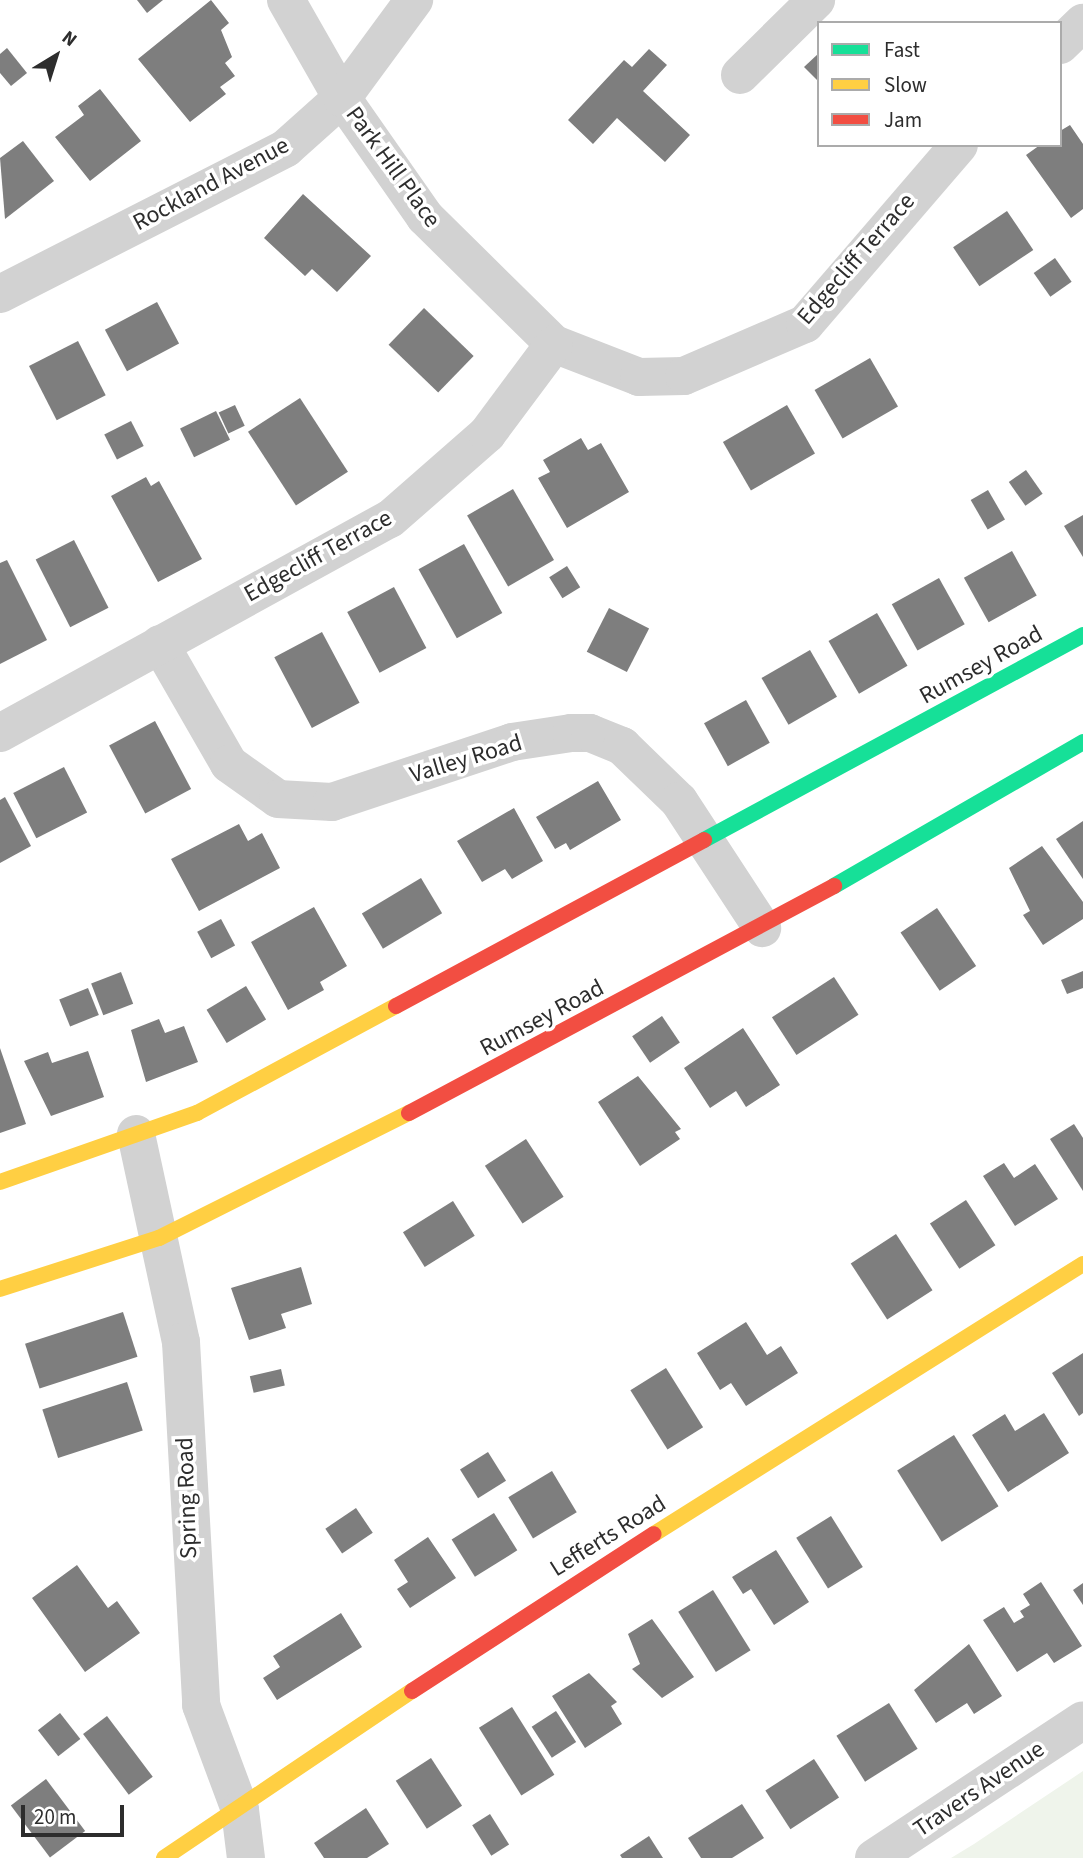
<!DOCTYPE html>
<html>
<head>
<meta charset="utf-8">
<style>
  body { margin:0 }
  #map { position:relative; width:1083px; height:1858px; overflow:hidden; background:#fff; font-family:"Source Sans 3",sans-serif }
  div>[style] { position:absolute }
  .green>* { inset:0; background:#eff4eb }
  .building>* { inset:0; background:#7e7e7e; transform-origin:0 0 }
  .street>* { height:38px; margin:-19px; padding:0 19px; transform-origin:19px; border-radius:19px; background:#d2d2d2 }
  .fast>* { height:16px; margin:-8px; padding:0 8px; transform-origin:8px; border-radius:8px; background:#16e098 }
  .slow>* { height:16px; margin:-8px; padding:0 8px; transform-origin:8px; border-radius:8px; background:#ffcf43 }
  .jam>* { height:16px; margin:-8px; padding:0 8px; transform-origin:8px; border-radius:8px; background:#f24e42 }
  span { translate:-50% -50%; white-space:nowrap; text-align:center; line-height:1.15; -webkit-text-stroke:7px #fff; paint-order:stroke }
  .street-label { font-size:24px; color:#2d2d2d }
  .legend { position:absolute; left:817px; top:21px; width:245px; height:126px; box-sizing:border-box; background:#fff; border:2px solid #ababab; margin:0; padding:9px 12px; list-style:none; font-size:21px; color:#2d2d2d }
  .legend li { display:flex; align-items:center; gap:14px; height:35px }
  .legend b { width:35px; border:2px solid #ababab }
  .north { position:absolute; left:21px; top:21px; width:70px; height:70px; -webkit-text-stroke:5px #fff; paint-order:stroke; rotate:38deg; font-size:19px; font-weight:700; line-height:28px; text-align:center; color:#2d2d2d }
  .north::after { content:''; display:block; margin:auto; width:24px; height:32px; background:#2d2d2d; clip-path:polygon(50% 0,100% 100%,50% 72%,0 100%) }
  .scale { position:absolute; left:21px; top:1805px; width:103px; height:32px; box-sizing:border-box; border:4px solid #2d2d2d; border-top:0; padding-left:9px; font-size:21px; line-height:24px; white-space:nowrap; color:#2d2d2d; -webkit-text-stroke:5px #fff; paint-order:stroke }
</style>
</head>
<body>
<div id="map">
  <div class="green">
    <div style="clip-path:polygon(1083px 1771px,1083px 1858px,951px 1858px,974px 1844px)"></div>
  </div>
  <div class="building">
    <div style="clip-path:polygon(137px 0,163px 0,147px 13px)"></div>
    <div style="clip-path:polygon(211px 0,229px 23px,221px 30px,232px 57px,225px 63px,235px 76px,220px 87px,226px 94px,190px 122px,138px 59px)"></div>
    <div style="clip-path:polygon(7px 48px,27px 73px,11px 86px,0 73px,0 54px)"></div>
    <div style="clip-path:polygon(649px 49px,667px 65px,643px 91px,690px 135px,665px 162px,617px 118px,593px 144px,568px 120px,624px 60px,632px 67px)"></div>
    <div style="clip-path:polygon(819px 53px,819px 82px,804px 67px)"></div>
    <div style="clip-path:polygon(100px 89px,141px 141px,90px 181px,55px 137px,84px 115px,78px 106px)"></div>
    <div style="clip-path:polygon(1070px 125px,1083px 144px,1083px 209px,1071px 218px,1026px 155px,1040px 145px,1060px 145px,1060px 131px)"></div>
    <div style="clip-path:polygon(23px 141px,54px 181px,5px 219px,0 158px)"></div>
    <div style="clip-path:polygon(303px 194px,371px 256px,337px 292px,312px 269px,305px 276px,264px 238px)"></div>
    <div style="left:1007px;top:211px;width:47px;height:65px;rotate:56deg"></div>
    <div style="left:1055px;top:258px;width:29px;height:26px;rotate:55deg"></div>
    <div style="left:157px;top:302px;width:47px;height:59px;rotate:62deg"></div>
    <div style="left:424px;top:308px;width:69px;height:51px;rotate:44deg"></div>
    <div style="left:78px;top:341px;width:61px;height:55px;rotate:63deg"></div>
    <div style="left:870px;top:358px;width:56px;height:64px;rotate:60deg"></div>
    <div style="left:300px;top:398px;width:88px;height:62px;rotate:57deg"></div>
    <div style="left:235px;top:405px;width:23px;height:18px;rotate:65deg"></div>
    <div style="left:787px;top:405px;width:56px;height:74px;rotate:60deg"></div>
    <div style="left:216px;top:411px;width:32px;height:40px;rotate:64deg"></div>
    <div style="left:131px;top:421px;width:28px;height:30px;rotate:63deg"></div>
    <div style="clip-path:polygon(581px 438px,588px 450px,601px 443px,629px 492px,567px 528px,538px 478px,550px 472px,543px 460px)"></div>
    <div style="left:1026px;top:470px;width:29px;height:21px;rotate:55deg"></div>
    <div style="clip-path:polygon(146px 477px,151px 486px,159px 481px,202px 559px,158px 582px,111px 496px)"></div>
    <div style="left:513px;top:489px;width:82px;height:53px;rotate:60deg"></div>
    <div style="left:988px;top:490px;width:34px;height:20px;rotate:60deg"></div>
    <div style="clip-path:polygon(1083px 515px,1083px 557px,1064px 526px)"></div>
    <div style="left:74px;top:540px;width:76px;height:43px;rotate:63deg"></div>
    <div style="left:464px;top:544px;width:79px;height:52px;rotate:61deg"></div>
    <div style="left:1012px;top:551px;width:51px;height:55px;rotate:61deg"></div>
    <div style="clip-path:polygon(7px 560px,47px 640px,0 664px,0 563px)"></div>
    <div style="left:567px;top:566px;width:25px;height:21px;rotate:58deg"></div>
    <div style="left:939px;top:578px;width:53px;height:54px;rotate:61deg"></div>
    <div style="left:394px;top:587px;width:69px;height:53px;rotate:62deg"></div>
    <div style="left:609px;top:608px;width:45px;height:49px;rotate:27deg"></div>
    <div style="left:877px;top:613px;width:61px;height:56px;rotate:60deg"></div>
    <div style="left:322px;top:632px;width:80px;height:54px;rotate:62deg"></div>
    <div style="left:810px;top:650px;width:54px;height:56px;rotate:60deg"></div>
    <div style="left:746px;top:700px;width:49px;height:48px;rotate:61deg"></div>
    <div style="left:155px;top:721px;width:77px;height:52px;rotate:62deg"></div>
    <div style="left:64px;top:767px;width:51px;height:57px;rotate:63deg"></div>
    <div style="clip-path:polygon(598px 781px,621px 820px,570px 850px,566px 843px,555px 849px,536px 817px)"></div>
    <div style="clip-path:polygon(5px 797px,31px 846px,0 863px,0 800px)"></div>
    <div style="clip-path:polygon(514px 808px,543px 861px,512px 879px,505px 869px,482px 882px,457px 841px)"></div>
    <div style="clip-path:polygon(1083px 821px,1083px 879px,1056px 839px)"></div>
    <div style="clip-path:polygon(239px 824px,248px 841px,262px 833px,280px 868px,199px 911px,171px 859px)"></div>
    <div style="clip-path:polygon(1042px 846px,1083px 902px,1083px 919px,1043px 945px,1023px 915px,1030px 911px,1009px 868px)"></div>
    <div style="left:421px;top:878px;width:41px;height:69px;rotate:59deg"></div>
    <div style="clip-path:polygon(314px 907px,347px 966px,320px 982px,324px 990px,288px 1010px,251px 942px)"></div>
    <div style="left:937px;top:908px;width:70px;height:44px;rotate:56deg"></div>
    <div style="left:221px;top:919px;width:30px;height:27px;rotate:62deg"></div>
    <div style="clip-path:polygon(1083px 971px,1083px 988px,1067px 994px,1061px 980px)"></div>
    <div style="left:121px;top:972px;width:34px;height:32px;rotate:69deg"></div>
    <div style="left:834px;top:977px;width:45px;height:74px;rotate:57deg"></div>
    <div style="left:246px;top:986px;width:39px;height:46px;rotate:59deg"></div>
    <div style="left:88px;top:988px;width:29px;height:31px;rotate:68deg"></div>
    <div style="left:662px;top:1016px;width:32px;height:36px;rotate:56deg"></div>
    <div style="clip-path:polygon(159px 1019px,165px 1033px,184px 1026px,198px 1062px,146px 1082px,131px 1030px)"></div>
    <div style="clip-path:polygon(743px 1028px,780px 1085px,746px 1107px,736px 1091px,710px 1108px,684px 1068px)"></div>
    <div style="clip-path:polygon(0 1048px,26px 1124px,0 1133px)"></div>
    <div style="clip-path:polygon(88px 1051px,104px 1097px,51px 1116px,24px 1061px,48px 1052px,52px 1063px)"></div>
    <div style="clip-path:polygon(638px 1076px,681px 1129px,675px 1132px,680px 1139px,640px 1166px,598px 1102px)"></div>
    <div style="clip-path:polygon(1074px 1124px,1083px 1138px,1083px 1191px,1050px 1139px)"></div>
    <div style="left:526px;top:1139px;width:69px;height:49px;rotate:57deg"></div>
    <div style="clip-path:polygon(1004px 1163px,1014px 1178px,1035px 1164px,1058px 1199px,1015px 1226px,983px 1176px)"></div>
    <div style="left:966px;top:1200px;width:54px;height:43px;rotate:57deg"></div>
    <div style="left:453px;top:1201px;width:41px;height:59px;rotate:58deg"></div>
    <div style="left:896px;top:1234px;width:67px;height:54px;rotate:57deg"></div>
    <div style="clip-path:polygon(301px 1267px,312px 1304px,281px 1314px,286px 1328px,249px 1340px,231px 1288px)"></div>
    <div style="left:123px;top:1312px;width:47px;height:103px;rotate:72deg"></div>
    <div style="clip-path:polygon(746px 1322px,767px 1355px,781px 1346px,798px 1373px,746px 1406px,731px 1383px,720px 1390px,697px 1353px)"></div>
    <div style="clip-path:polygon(1083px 1353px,1083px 1413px,1079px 1416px,1052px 1373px)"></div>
    <div style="left:666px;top:1368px;width:70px;height:42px;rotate:58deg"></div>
    <div style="left:281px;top:1369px;width:17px;height:32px;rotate:77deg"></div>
    <div style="left:127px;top:1382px;width:51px;height:89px;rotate:72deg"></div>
    <div style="clip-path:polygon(1044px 1413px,1069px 1453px,1008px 1492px,972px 1435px,1005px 1414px,1015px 1431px)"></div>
    <div style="left:954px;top:1435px;width:84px;height:67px;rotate:58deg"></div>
    <div style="left:488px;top:1452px;width:34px;height:33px;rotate:58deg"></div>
    <div style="left:552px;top:1471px;width:48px;height:51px;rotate:59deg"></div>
    <div style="left:356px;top:1508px;width:30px;height:37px;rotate:56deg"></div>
    <div style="left:494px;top:1513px;width:44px;height:50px;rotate:58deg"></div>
    <div style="left:831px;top:1516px;width:60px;height:41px;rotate:58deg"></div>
    <div style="clip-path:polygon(428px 1537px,456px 1578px,410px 1608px,397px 1589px,408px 1582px,394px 1560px)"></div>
    <div style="clip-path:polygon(776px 1550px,809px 1602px,774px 1625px,751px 1589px,743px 1594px,732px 1577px)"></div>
    <div style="clip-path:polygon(77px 1565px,108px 1608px,117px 1601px,140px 1633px,85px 1672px,32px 1598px)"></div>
    <div style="clip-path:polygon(1041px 1582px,1082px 1646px,1054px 1663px,1047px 1653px,1017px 1672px,983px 1620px,1004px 1607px,1014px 1623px,1024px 1617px,1020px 1611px,1030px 1605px,1023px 1594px)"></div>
    <div style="clip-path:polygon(1083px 1583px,1083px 1605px,1073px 1590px)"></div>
    <div style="left:713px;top:1590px;width:71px;height:41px;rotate:58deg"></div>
    <div style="clip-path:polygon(341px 1613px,362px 1647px,277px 1700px,263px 1678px,280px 1667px,273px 1656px)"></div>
    <div style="clip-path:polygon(652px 1619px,694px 1677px,662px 1698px,632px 1669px,640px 1664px,628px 1634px)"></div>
    <div style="clip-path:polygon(969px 1644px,1002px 1696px,974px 1714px,967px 1703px,936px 1723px,914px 1690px)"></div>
    <div style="clip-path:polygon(589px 1673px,617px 1702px,611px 1706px,622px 1724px,585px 1748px,552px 1696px)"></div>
    <div style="left:889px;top:1703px;width:54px;height:62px;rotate:58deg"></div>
    <div style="left:512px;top:1707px;width:80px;height:39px;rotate:58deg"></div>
    <div style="left:556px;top:1711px;width:37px;height:29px;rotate:57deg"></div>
    <div style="left:60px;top:1713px;width:33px;height:28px;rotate:52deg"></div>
    <div style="left:107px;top:1716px;width:76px;height:30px;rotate:53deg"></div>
    <div style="left:431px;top:1758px;width:57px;height:42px;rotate:57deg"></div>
    <div style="left:814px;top:1759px;width:46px;height:58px;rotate:57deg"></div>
    <div style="left:46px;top:1779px;width:65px;height:44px;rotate:53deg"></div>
    <div style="clip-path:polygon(742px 1804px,764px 1838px,732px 1858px,701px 1858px,688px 1838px)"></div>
    <div style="clip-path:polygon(366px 1808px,389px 1844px,367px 1858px,324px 1858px,314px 1843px)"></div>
    <div style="left:490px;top:1814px;width:36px;height:21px;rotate:58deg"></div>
    <div style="clip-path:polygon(649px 1836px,663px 1858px,622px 1858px,620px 1855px)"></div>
  </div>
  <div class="street">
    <div style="left:286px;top:0;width:113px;rotate:60.3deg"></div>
    <div style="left:342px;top:98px;width:145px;rotate:55.1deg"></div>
    <div style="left:425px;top:217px;width:181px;rotate:44.6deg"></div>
    <div style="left:554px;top:344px;width:91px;rotate:21.2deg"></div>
    <div style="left:639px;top:377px;width:45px;rotate:-1.3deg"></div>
    <div style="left:684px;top:376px;width:132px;rotate:-23.3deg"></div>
    <div style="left:805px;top:324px;width:236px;rotate:-49.3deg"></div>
    <div style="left:1060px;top:45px;width:32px;rotate:-44deg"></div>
    <div style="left:740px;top:75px;width:107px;rotate:-44.6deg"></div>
    <div style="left:0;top:294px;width:321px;rotate:-27deg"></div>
    <div style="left:286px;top:148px;width:75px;rotate:-41.8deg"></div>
    <div style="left:342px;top:98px;width:122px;rotate:-53.7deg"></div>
    <div style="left:160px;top:644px;width:138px;rotate:60.1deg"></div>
    <div style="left:229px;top:764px;width:60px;rotate:35.5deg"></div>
    <div style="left:278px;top:799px;width:54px;rotate:3.2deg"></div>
    <div style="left:332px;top:802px;width:190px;rotate:-18.4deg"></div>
    <div style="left:512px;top:742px;width:60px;rotate:-8.7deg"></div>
    <div style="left:571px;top:733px;width:19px"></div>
    <div style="left:590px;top:733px;width:35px;rotate:22deg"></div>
    <div style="left:622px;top:746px;width:79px;rotate:44deg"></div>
    <div style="left:679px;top:801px;width:152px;rotate:56.8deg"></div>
    <div style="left:0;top:733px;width:445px;rotate:-28.8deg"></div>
    <div style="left:390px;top:519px;width:129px;rotate:-41.2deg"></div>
    <div style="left:487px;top:434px;width:112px;rotate:-53.3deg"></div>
    <div style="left:136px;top:1134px;width:213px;rotate:77.8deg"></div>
    <div style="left:181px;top:1342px;width:364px;rotate:86.8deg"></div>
    <div style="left:201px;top:1705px;width:112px;rotate:69.6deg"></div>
    <div style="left:240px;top:1810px;width:48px;rotate:82.9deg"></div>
    <div style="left:874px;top:1858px;width:250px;rotate:-33.4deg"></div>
  </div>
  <div class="fast">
    <div style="left:704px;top:840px;width:431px;rotate:-28.4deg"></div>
    <div style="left:834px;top:886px;width:288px;rotate:-30deg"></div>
  </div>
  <div class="slow">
    <div style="left:0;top:1182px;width:209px;rotate:-19.3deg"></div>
    <div style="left:197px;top:1113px;width:226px;rotate:-28.3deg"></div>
    <div style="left:0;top:1289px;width:167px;rotate:-17.8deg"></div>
    <div style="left:159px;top:1238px;width:280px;rotate:-26.6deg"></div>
    <div style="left:654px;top:1534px;width:507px;rotate:-32.19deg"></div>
    <div style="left:164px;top:1858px;width:299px;rotate:-34deg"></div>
  </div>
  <div class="jam">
    <div style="left:396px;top:1006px;width:350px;rotate:-28.3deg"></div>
    <div style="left:409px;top:1113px;width:482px;rotate:-28.1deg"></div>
    <div style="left:412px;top:1691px;width:288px;rotate:-33deg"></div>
  </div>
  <div class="street-label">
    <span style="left:393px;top:167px;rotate:54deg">Park Hill Place</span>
    <span style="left:211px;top:184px;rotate:-28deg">Rockland Avenue</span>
    <span style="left:856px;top:259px;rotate:-49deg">Edgecliff Terrace</span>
    <span style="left:318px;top:556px;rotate:-29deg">Edgecliff Terrace</span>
    <span style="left:981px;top:665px;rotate:-29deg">Rumsey Road</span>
    <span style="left:466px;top:759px;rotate:-17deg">Valley Road</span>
    <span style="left:542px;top:1018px;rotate:-28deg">Rumsey Road</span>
    <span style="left:187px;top:1498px;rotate:-92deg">Spring Road</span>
    <span style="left:608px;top:1536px;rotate:-32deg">Lefferts Road</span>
    <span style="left:979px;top:1789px;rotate:-34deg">Travers Avenue</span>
  </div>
  <ul class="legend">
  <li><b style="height:9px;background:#16e098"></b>Fast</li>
  <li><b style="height:9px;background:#ffcf43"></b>Slow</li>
  <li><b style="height:9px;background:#f24e42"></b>Jam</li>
  </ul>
  <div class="north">N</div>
  <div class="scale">20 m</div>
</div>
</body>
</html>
